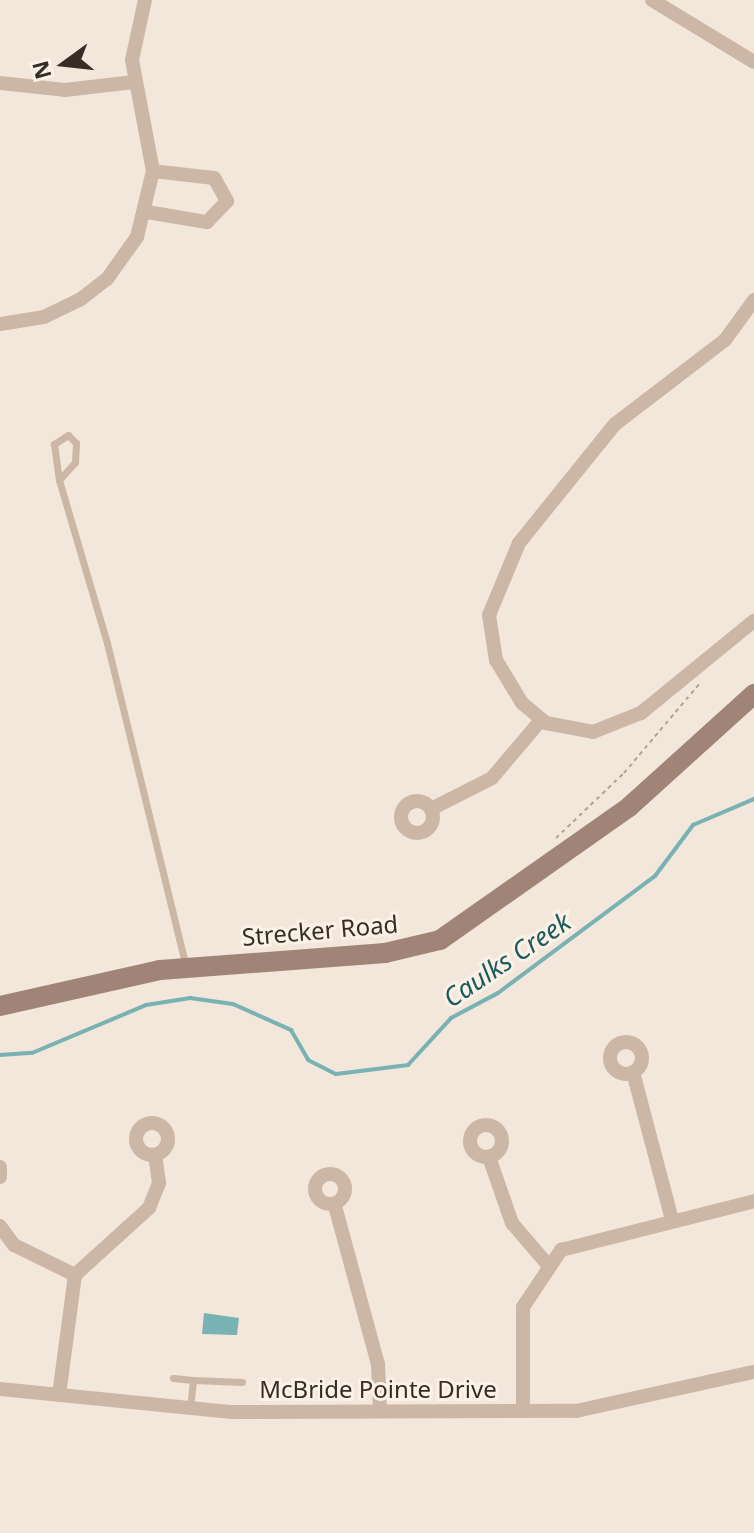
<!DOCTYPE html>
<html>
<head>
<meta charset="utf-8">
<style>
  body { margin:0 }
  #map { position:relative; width:754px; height:1533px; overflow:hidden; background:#f3e7db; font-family:"Noto Sans",sans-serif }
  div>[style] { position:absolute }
  .water>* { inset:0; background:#78b2b2 }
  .stream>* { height:4px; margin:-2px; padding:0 2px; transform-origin:2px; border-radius:2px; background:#78b2b2 }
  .path>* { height:2px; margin-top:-1px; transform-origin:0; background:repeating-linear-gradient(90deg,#b8a090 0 4px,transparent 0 8px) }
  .lane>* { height:7px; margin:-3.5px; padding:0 3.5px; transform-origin:3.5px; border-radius:3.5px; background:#ccb6a6 }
  .street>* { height:14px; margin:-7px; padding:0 7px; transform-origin:7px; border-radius:7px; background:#ccb6a6 }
  .street>.ring { margin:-7px; padding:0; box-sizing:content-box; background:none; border:14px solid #ccb6a6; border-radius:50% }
  .secondary>* { height:20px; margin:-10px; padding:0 10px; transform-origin:10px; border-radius:10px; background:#a08477 }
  span { translate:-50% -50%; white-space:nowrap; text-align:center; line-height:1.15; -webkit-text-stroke:6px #fbf1e7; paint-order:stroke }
  .street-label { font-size:24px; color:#382c27 }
  .water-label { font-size:26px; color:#1a5b5c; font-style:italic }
  .north { position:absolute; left:24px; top:24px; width:80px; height:80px; -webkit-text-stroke:6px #fbf1e7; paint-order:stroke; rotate:255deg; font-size:22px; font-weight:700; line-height:32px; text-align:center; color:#382c27 }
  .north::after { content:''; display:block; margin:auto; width:28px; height:36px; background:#382c27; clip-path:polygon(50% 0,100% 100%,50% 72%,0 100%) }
</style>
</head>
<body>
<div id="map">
  <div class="water">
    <div style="clip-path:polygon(204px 1313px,239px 1318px,237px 1335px,202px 1334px)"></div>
  </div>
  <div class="stream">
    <div style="left:0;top:1055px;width:32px;rotate:-4deg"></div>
    <div style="left:32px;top:1053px;width:124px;rotate:-22.8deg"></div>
    <div style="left:146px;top:1005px;width:45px;rotate:-9deg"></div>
    <div style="left:190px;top:998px;width:43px;rotate:7.9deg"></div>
    <div style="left:233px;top:1004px;width:64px;rotate:24.1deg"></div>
    <div style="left:291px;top:1030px;width:34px;rotate:60deg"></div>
    <div style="left:308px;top:1060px;width:31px;rotate:27deg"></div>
    <div style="left:336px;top:1074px;width:73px;rotate:-7.1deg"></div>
    <div style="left:408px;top:1065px;width:64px;rotate:-47.5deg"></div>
    <div style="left:451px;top:1018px;width:53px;rotate:-28deg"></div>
    <div style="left:498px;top:993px;width:196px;rotate:-36.7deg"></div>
    <div style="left:655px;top:876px;width:64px;rotate:-53.3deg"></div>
    <div style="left:693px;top:825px;width:66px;rotate:-23.1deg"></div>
  </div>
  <div class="path">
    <div style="left:556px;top:838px;width:94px;rotate:-43.7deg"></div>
    <div style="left:624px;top:773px;width:119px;rotate:-49.8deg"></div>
  </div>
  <div class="lane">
    <div style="left:59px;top:480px;width:24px;rotate:-48deg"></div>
    <div style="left:75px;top:462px;width:19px;rotate:-87deg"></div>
    <div style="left:76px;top:443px;width:11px;rotate:-135deg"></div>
    <div style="left:68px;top:435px;width:17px;rotate:147deg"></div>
    <div style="left:54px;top:444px;width:36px;rotate:82deg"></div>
    <div style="left:59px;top:480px;width:170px;rotate:73.6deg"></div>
    <div style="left:107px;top:643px;width:330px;rotate:76.3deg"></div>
    <div style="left:173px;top:1378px;width:20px;rotate:6deg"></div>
    <div style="left:193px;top:1380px;width:27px;rotate:96deg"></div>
    <div style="left:193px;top:1380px;width:49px;rotate:2.3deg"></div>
  </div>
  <div class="street">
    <div style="left:652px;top:0;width:119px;rotate:31.3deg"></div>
    <div style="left:0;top:83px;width:65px;rotate:6.1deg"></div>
    <div style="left:65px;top:90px;width:69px;rotate:-6.6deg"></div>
    <div style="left:147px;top:212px;width:61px;rotate:9.5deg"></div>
    <div style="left:207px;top:222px;width:29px;rotate:-46deg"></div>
    <div style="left:227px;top:201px;width:26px;rotate:-119deg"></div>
    <div style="left:214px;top:178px;width:61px;rotate:-173.5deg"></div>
    <div style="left:754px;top:300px;width:49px;rotate:125.9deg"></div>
    <div style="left:725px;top:340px;width:138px;rotate:142.6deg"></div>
    <div style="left:615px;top:424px;width:153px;rotate:128.9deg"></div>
    <div style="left:519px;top:543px;width:78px;rotate:112.6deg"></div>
    <div style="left:489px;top:615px;width:46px;rotate:81.2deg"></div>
    <div style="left:496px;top:660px;width:50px;rotate:58.8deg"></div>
    <div style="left:522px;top:703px;width:31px;rotate:40deg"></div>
    <div style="left:546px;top:723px;width:48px;rotate:10.8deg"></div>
    <div style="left:593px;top:732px;width:52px;rotate:-21.6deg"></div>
    <div style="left:641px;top:713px;width:146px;rotate:-39.2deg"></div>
    <div style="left:0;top:324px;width:45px;rotate:-9deg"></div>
    <div style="left:44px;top:317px;width:41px;rotate:-25.9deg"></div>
    <div style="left:81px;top:299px;width:33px;rotate:-38deg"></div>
    <div style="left:107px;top:279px;width:52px;rotate:-54.5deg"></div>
    <div style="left:137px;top:237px;width:68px;rotate:-76.4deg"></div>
    <div style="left:153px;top:171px;width:113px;rotate:-100.7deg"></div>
    <div style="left:132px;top:60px;width:61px;rotate:-77.8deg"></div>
    <div class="ring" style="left:401px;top:801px;width:18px;height:18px"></div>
    <div style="left:431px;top:809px;width:68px;rotate:-26.9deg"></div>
    <div style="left:492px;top:778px;width:76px;rotate:-49.8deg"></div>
    <div class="ring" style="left:610px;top:1042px;width:18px;height:18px"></div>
    <div style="left:633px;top:1072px;width:153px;rotate:75.2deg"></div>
    <div class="ring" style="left:136px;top:1123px;width:18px;height:18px"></div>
    <div class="ring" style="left:470px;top:1125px;width:18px;height:18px"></div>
    <div style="left:489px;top:1157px;width:70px;rotate:70.8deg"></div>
    <div style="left:512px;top:1223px;width:54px;rotate:49.5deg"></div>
    <div style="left:0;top:1167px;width:10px;rotate:90deg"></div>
    <div class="ring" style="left:315px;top:1174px;width:16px;height:16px"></div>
    <div style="left:335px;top:1206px;width:164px;rotate:74.8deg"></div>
    <div style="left:378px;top:1364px;width:47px;rotate:87.6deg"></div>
    <div style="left:0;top:1226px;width:24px;rotate:54deg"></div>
    <div style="left:14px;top:1245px;width:68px;rotate:26.2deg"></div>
    <div style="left:0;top:1389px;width:233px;rotate:5.7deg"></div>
    <div style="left:232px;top:1412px;width:344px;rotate:-0.2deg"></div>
    <div style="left:576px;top:1411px;width:182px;rotate:-12.4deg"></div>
    <div style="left:59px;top:1395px;width:121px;rotate:-82.4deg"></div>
    <div style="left:75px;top:1275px;width:100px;rotate:-42.2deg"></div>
    <div style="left:149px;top:1208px;width:27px;rotate:-68deg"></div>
    <div style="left:159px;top:1183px;width:28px;rotate:-98deg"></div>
    <div style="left:523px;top:1410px;width:103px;rotate:-90deg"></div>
    <div style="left:523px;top:1307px;width:69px;rotate:-56.3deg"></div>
    <div style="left:561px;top:1250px;width:199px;rotate:-14.2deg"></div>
  </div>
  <div class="secondary">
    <div style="left:0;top:1006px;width:164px;rotate:-12.7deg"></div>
    <div style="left:160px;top:970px;width:226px;rotate:-4.3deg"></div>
    <div style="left:385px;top:953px;width:57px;rotate:-13.3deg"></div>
    <div style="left:440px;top:940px;width:231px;rotate:-35.1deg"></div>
    <div style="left:629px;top:807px;width:169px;rotate:-42.1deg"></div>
  </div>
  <div class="street-label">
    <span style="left:320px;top:930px;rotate:-5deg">Strecker Road</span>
    <span style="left:378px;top:1389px">McBride Pointe Drive</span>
  </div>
  <div class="water-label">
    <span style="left:507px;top:960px;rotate:-34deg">Caulks Creek</span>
  </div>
  <div class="north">N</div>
</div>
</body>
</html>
